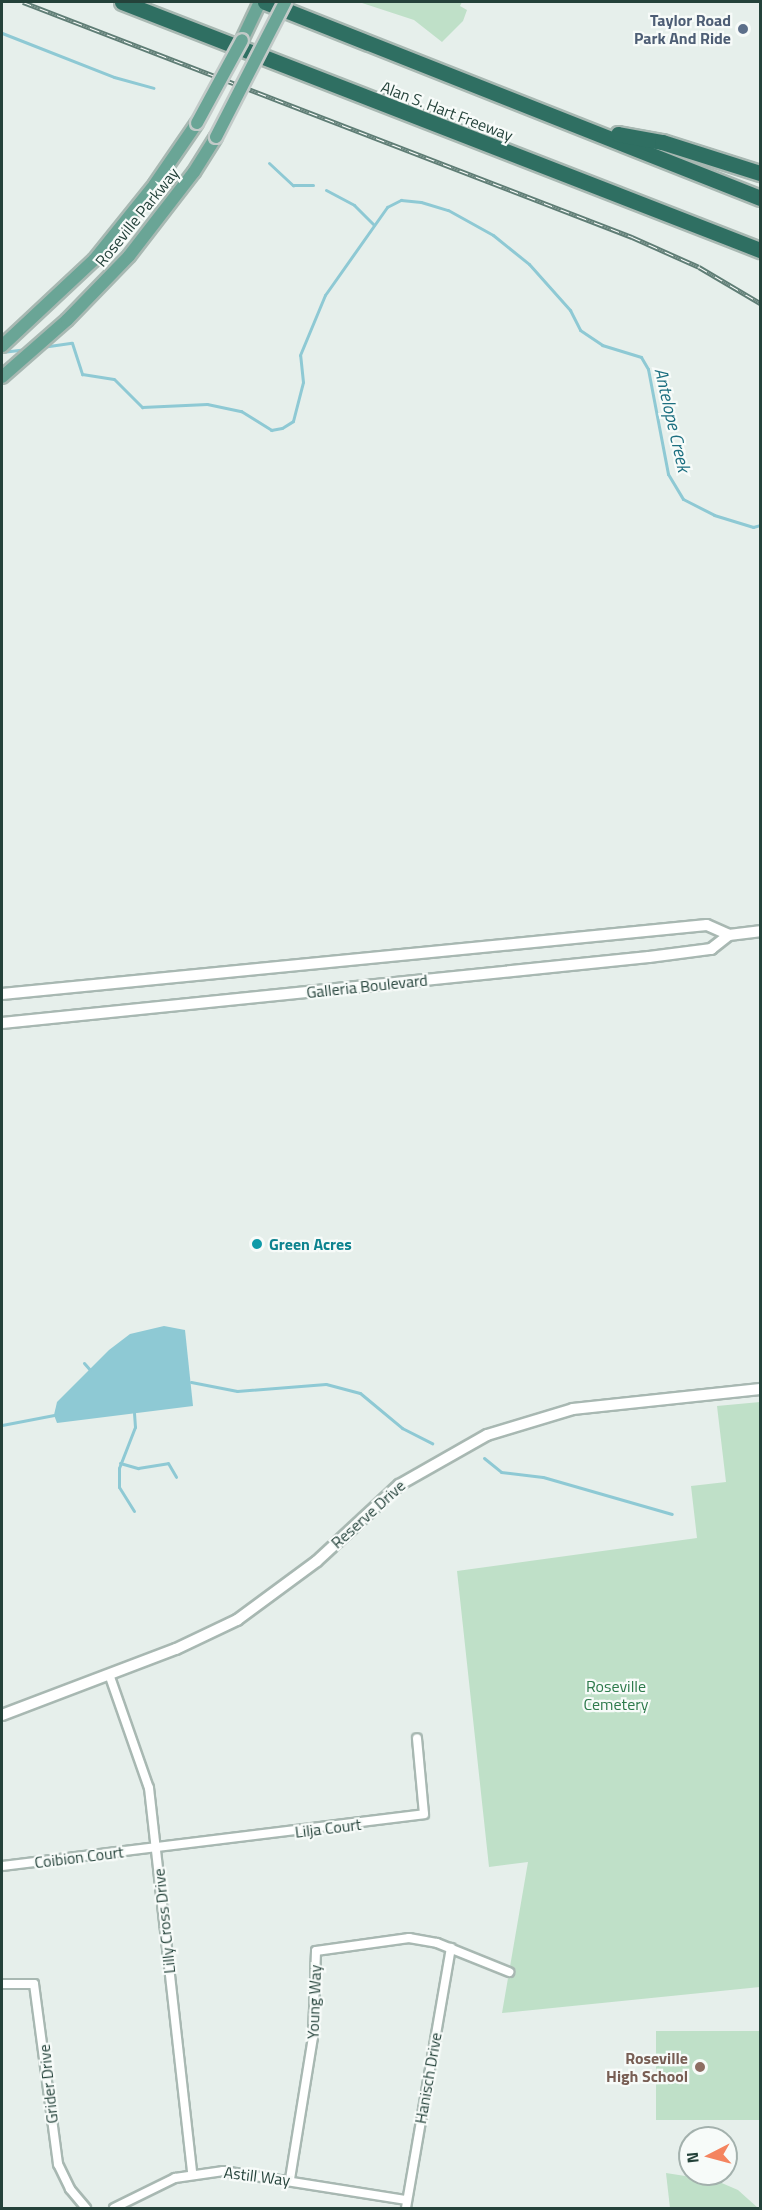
<!DOCTYPE html>
<html>
<head>
<meta charset="utf-8">
<style>
  body { margin:0 }
  #map { position:relative; width:762px; height:2210px; overflow:hidden; background:#e6efeb; font-family:"Titillium Web",sans-serif }
  div>[style] { position:absolute }
  .green>* { inset:0; background:#bfe0c8; transform-origin:0 0 }
  .water>* { inset:0; background:#8ec9d4 }
  .stream>* { height:3px; margin:-1.5px; padding:0 1.5px; transform-origin:1.5px; border-radius:1.5px; background:#8ec9d4 }
  .roads { filter:drop-shadow(2px 0 #a8b8b2) drop-shadow(-2px 0 #a8b8b2) drop-shadow(0 2px #a8b8b2) drop-shadow(0 -2px #a8b8b2) }
  .minor>* { height:8px; margin:-4px; padding:0 4px; transform-origin:4px; border-radius:4px; background:#fff }
  .tertiary>* { height:10px; margin:-5px; padding:0 5px; transform-origin:5px; border-radius:5px; background:#fff }
  .secondary>* { height:10px; margin:-5px; padding:0 5px; transform-origin:5px; border-radius:5px; background:#fff }
  .primary>* { height:12px; margin:-6px; padding:0 6px; transform-origin:6px; border-radius:6px; background:#6aa596 }
  .motorway>* { height:15px; margin:-7.5px; padding:0 7.5px; transform-origin:7.5px; border-radius:7.5px; background:#2f6f62 }
  .rail>* { height:5px; margin-top:-2.5px; transform-origin:0; background:repeating-linear-gradient(90deg,#f7fbf9 0 9px,#5f7d75 0 18px); box-sizing:border-box; border-block:2px solid #5f7d75 }
  .bridges { filter:drop-shadow(2px 0 #c2cac8) drop-shadow(-2px 0 #c2cac8) drop-shadow(0 2px #c2cac8) drop-shadow(0 -2px #c2cac8) }
  .primary-bridge>* { height:12px; margin:-6px; padding:0 6px; transform-origin:6px; border-radius:6px; background:#6aa596 }
  .dots>* { width:16px; height:16px; translate:-50% -50%; box-sizing:border-box; border:3px solid #f7fbf9; border-radius:50% }
  span { translate:-50% -50%; white-space:nowrap; text-align:center; line-height:1.15; -webkit-text-stroke:4.5px #f7fbf9; paint-order:stroke }
  .service-label { font-size:16px; color:#4e5e75; font-weight:700 }
  .right { translate:-100% -50%; text-align:right }
  .street-label { font-size:16px; color:#24423a }
  .culture-label { font-size:16px; color:#0d838f; font-weight:700 }
  .left { translate:0 -50%; text-align:left }
  .park-label { font-size:16px; color:#2d7a4b }
  .education-label { font-size:16px; color:#785e54; font-weight:700 }
  .water-label { font-size:18px; color:#1c6f80; font-style:italic }
  .frame { position:absolute; inset:0; border:3px solid #24423a; pointer-events:none }
  .north { position:absolute; left:678px; top:2126px; width:60px; height:60px; box-sizing:border-box; background:#f7fbf9; border:2px solid #a3b1ad; border-radius:50%; rotate:264deg; font-size:16px; font-weight:700; line-height:24px; text-align:center; color:#24423a }
  .north::after { content:''; display:block; margin:auto; width:21px; height:27px; background:#f4845f; clip-path:polygon(50% 0,100% 100%,50% 72%,0 100%) }
</style>
</head>
<body>
<div id="map">
  <div class="green">
    <div style="clip-path:polygon(359px 2px,462px 2px,460px 6px,467px 10px,463px 21px,442px 42px,414px 20px)"></div>
    <div style="clip-path:polygon(760px 1402px,760px 1987px,502px 2013px,528px 1862px,489px 1867px,457px 1571px,697px 1538px,691px 1486px,726px 1482px,717px 1406px)"></div>
    <div style="left:760px;top:2031px;width:89px;height:104px;rotate:90deg"></div>
    <div style="clip-path:polygon(666px 2173px,717px 2181px,738px 2190px,758px 2208px,670px 2208px)"></div>
  </div>
  <div class="water">
    <div style="clip-path:polygon(164px 1326px,185px 1330px,193px 1406px,57px 1423px,54px 1415px,57px 1402px,109px 1350px,130px 1334px)"></div>
  </div>
  <div class="stream">
    <div style="left:2px;top:33px;width:120px;rotate:21.4deg"></div>
    <div style="left:114px;top:77px;width:41px;rotate:15.4deg"></div>
    <div style="left:269px;top:163px;width:33px;rotate:43deg"></div>
    <div style="left:293px;top:185px;width:20px"></div>
    <div style="left:326px;top:190px;width:32px;rotate:28deg"></div>
    <div style="left:354px;top:205px;width:28px;rotate:45deg"></div>
    <div style="left:42px;top:347px;width:30px;rotate:-8deg"></div>
    <div style="left:72px;top:343px;width:33px;rotate:72deg"></div>
    <div style="left:82px;top:374px;width:32px;rotate:9deg"></div>
    <div style="left:114px;top:379px;width:40px;rotate:45deg"></div>
    <div style="left:142px;top:407px;width:65px;rotate:-2.6deg"></div>
    <div style="left:207px;top:404px;width:35px;rotate:12deg"></div>
    <div style="left:241px;top:411px;width:36px;rotate:32deg"></div>
    <div style="left:271px;top:430px;width:11px;rotate:-10deg"></div>
    <div style="left:282px;top:428px;width:13px;rotate:-32deg"></div>
    <div style="left:293px;top:421px;width:40px;rotate:-75.6deg"></div>
    <div style="left:303px;top:382px;width:27px;rotate:-96deg"></div>
    <div style="left:300px;top:355px;width:65px;rotate:-67.4deg"></div>
    <div style="left:325px;top:295px;width:108px;rotate:-54.8deg"></div>
    <div style="left:387px;top:207px;width:16px;rotate:-27deg"></div>
    <div style="left:401px;top:200px;width:20px;rotate:6deg"></div>
    <div style="left:421px;top:202px;width:28px;rotate:17deg"></div>
    <div style="left:448px;top:210px;width:51px;rotate:29.1deg"></div>
    <div style="left:493px;top:235px;width:46px;rotate:38.9deg"></div>
    <div style="left:529px;top:264px;width:62px;rotate:48.3deg"></div>
    <div style="left:570px;top:310px;width:22px;rotate:63deg"></div>
    <div style="left:580px;top:330px;width:27px;rotate:34deg"></div>
    <div style="left:602px;top:345px;width:41px;rotate:17.1deg"></div>
    <div style="left:641px;top:357px;width:14px;rotate:60deg"></div>
    <div style="left:648px;top:369px;width:107px;rotate:79.2deg"></div>
    <div style="left:668px;top:474px;width:29px;rotate:59deg"></div>
    <div style="left:683px;top:499px;width:35px;rotate:27deg"></div>
    <div style="left:714px;top:515px;width:41px;rotate:17.1deg"></div>
    <div style="left:753px;top:527px;width:7px;rotate:-16deg"></div>
    <div style="left:2px;top:352px;width:25px;rotate:-7deg"></div>
    <div style="left:84px;top:1363px;width:9px;rotate:49deg"></div>
    <div style="left:191px;top:1382px;width:47px;rotate:11.1deg"></div>
    <div style="left:237px;top:1391px;width:89px;rotate:-4.5deg"></div>
    <div style="left:326px;top:1384px;width:35px;rotate:15deg"></div>
    <div style="left:360px;top:1393px;width:55px;rotate:39.8deg"></div>
    <div style="left:402px;top:1428px;width:34px;rotate:27deg"></div>
    <div style="left:2px;top:1425px;width:53px;rotate:-10.9deg"></div>
    <div style="left:484px;top:1458px;width:22px;rotate:39deg"></div>
    <div style="left:501px;top:1472px;width:42px;rotate:6.8deg"></div>
    <div style="left:543px;top:1477px;width:134px;rotate:16deg"></div>
    <div style="left:120px;top:1463px;width:19px;rotate:16deg"></div>
    <div style="left:138px;top:1468px;width:30px;rotate:-9deg"></div>
    <div style="left:168px;top:1463px;width:16px;rotate:60deg"></div>
    <div style="left:134px;top:1511px;width:28px;rotate:-122deg"></div>
    <div style="left:119px;top:1487px;width:19px;rotate:-90deg"></div>
    <div style="left:119px;top:1468px;width:44px;rotate:-68.7deg"></div>
    <div style="left:135px;top:1427px;width:14px;rotate:-94deg"></div>
  </div>
  <div class="roads">
    <div class="minor">
      <div style="left:109px;top:1674px;width:121px;rotate:70.7deg"></div>
      <div style="left:149px;top:1788px;width:388px;rotate:83.6deg"></div>
      <div style="left:2px;top:1866px;width:425px;rotate:-7deg"></div>
      <div style="left:424px;top:1814px;width:76px;rotate:-95.3deg"></div>
      <div style="left:2px;top:1984px;width:32px"></div>
      <div style="left:34px;top:1984px;width:182px;rotate:82.4deg"></div>
      <div style="left:58px;top:2164px;width:28px;rotate:64deg"></div>
      <div style="left:70px;top:2189px;width:25px;rotate:50deg"></div>
      <div style="left:290px;top:2179px;width:144px;rotate:-80.8deg"></div>
      <div style="left:313px;top:2037px;width:86px;rotate:-88deg"></div>
      <div style="left:316px;top:1951px;width:94px;rotate:-8deg"></div>
      <div style="left:409px;top:1938px;width:28px;rotate:10deg"></div>
      <div style="left:437px;top:1943px;width:78px;rotate:21.9deg"></div>
      <div style="left:114px;top:2208px;width:68px;rotate:-26.2deg"></div>
      <div style="left:175px;top:2178px;width:49px;rotate:-8.3deg"></div>
      <div style="left:223px;top:2171px;width:186px;rotate:9deg"></div>
      <div style="left:406px;top:2208px;width:264px;rotate:-80.2deg"></div>
    </div>
    <div class="tertiary">
      <div style="left:2px;top:1715px;width:186px;rotate:-20.8deg"></div>
      <div style="left:176px;top:1649px;width:68px;rotate:-25.4deg"></div>
      <div style="left:237px;top:1620px;width:99px;rotate:-36.4deg"></div>
      <div style="left:317px;top:1561px;width:112px;rotate:-42.8deg"></div>
      <div style="left:399px;top:1485px;width:101px;rotate:-29.6deg"></div>
      <div style="left:487px;top:1435px;width:90px;rotate:-16.8deg"></div>
      <div style="left:573px;top:1409px;width:188px;rotate:-6.1deg"></div>
    </div>
    <div class="secondary">
      <div style="left:2px;top:994px;width:708px;rotate:-5.59deg"></div>
      <div style="left:707px;top:925px;width:24px;rotate:24deg"></div>
      <div style="left:729px;top:935px;width:31px;rotate:-7deg"></div>
      <div style="left:2px;top:1023px;width:650px;rotate:-5.82deg"></div>
      <div style="left:649px;top:957px;width:63px;rotate:-7.4deg"></div>
      <div style="left:711px;top:949px;width:23px;rotate:-38deg"></div>
    </div>
    <div class="primary">
      <div style="left:242px;top:40px;width:42px;rotate:-64.7deg"></div>
      <div style="left:2px;top:346px;width:126px;rotate:-43.1deg"></div>
      <div style="left:94px;top:260px;width:97px;rotate:-51.2deg"></div>
      <div style="left:155px;top:184px;width:74px;rotate:-55.5deg"></div>
      <div style="left:2px;top:377px;width:86px;rotate:-41.2deg"></div>
      <div style="left:67px;top:320px;width:89px;rotate:-45.9deg"></div>
      <div style="left:129px;top:256px;width:106px;rotate:-52.3deg"></div>
      <div style="left:194px;top:172px;width:41px;rotate:-57.8deg"></div>
    </div>
    <div class="motorway">
      <div style="left:122px;top:2px;width:685px;rotate:21.24deg"></div>
      <div style="left:265px;top:2px;width:532px;rotate:21.6deg"></div>
      <div style="left:618px;top:134px;width:45px;rotate:10.3deg"></div>
      <div style="left:662px;top:142px;width:103px;rotate:17.6deg"></div>
    </div>
  </div>
  <div class="rail">
    <div style="left:23px;top:2px;width:653px;rotate:21.1deg"></div>
    <div style="left:632px;top:237px;width:73px;rotate:24.1deg"></div>
    <div style="left:699px;top:267px;width:71px;rotate:30.5deg"></div>
  </div>
  <div class="bridges">
    <div class="primary-bridge">
      <div style="left:197px;top:123px;width:94px;rotate:-61.5deg"></div>
      <div style="left:216px;top:137px;width:152px;rotate:-62.9deg"></div>
    </div>
  </div>
  <div class="dots">
    <div style="left:743px;top:29px;background:#5c6f8a"></div>
    <div style="left:257px;top:1244px;background:#0f9aa8"></div>
    <div style="left:700px;top:2067px;background:#8d6e63"></div>
  </div>
  <div class="service-label">
    <span class="right" style="left:731px;top:29px">Taylor Road<br>Park And Ride</span>
  </div>
  <div class="street-label">
    <span style="left:447px;top:111px;rotate:21deg">Alan S. Hart Freeway</span>
    <span style="left:137px;top:217px;rotate:-51deg">Roseville Parkway</span>
    <span style="left:367px;top:986px;rotate:-6deg">Galleria Boulevard</span>
    <span style="left:368px;top:1514px;rotate:-42deg">Reserve Drive</span>
    <span style="left:328px;top:1828px;rotate:-7deg">Lilja Court</span>
    <span style="left:79px;top:1857px;rotate:-7deg">Coibion Court</span>
    <span style="left:164px;top:1921px;rotate:-96deg">Lilly Cross Drive</span>
    <span style="left:314px;top:2002px;rotate:-88deg">Young Way</span>
    <span style="left:428px;top:2078px;rotate:-80deg">Hanisch Drive</span>
    <span style="left:48px;top:2084px;rotate:-96deg">Grider Drive</span>
    <span style="left:257px;top:2176px;rotate:7deg">Astill Way</span>
  </div>
  <div class="culture-label">
    <span class="left" style="left:269px;top:1244px">Green Acres</span>
  </div>
  <div class="park-label">
    <span style="left:616px;top:1695px">Roseville<br>Cemetery</span>
  </div>
  <div class="education-label">
    <span class="right" style="left:688px;top:2067px">Roseville<br>High School</span>
  </div>
  <div class="water-label">
    <span style="left:672px;top:420px;rotate:77deg">Antelope Creek</span>
  </div>
  <div class="frame"></div>
  <div class="north">N</div>
</div>
</body>
</html>
